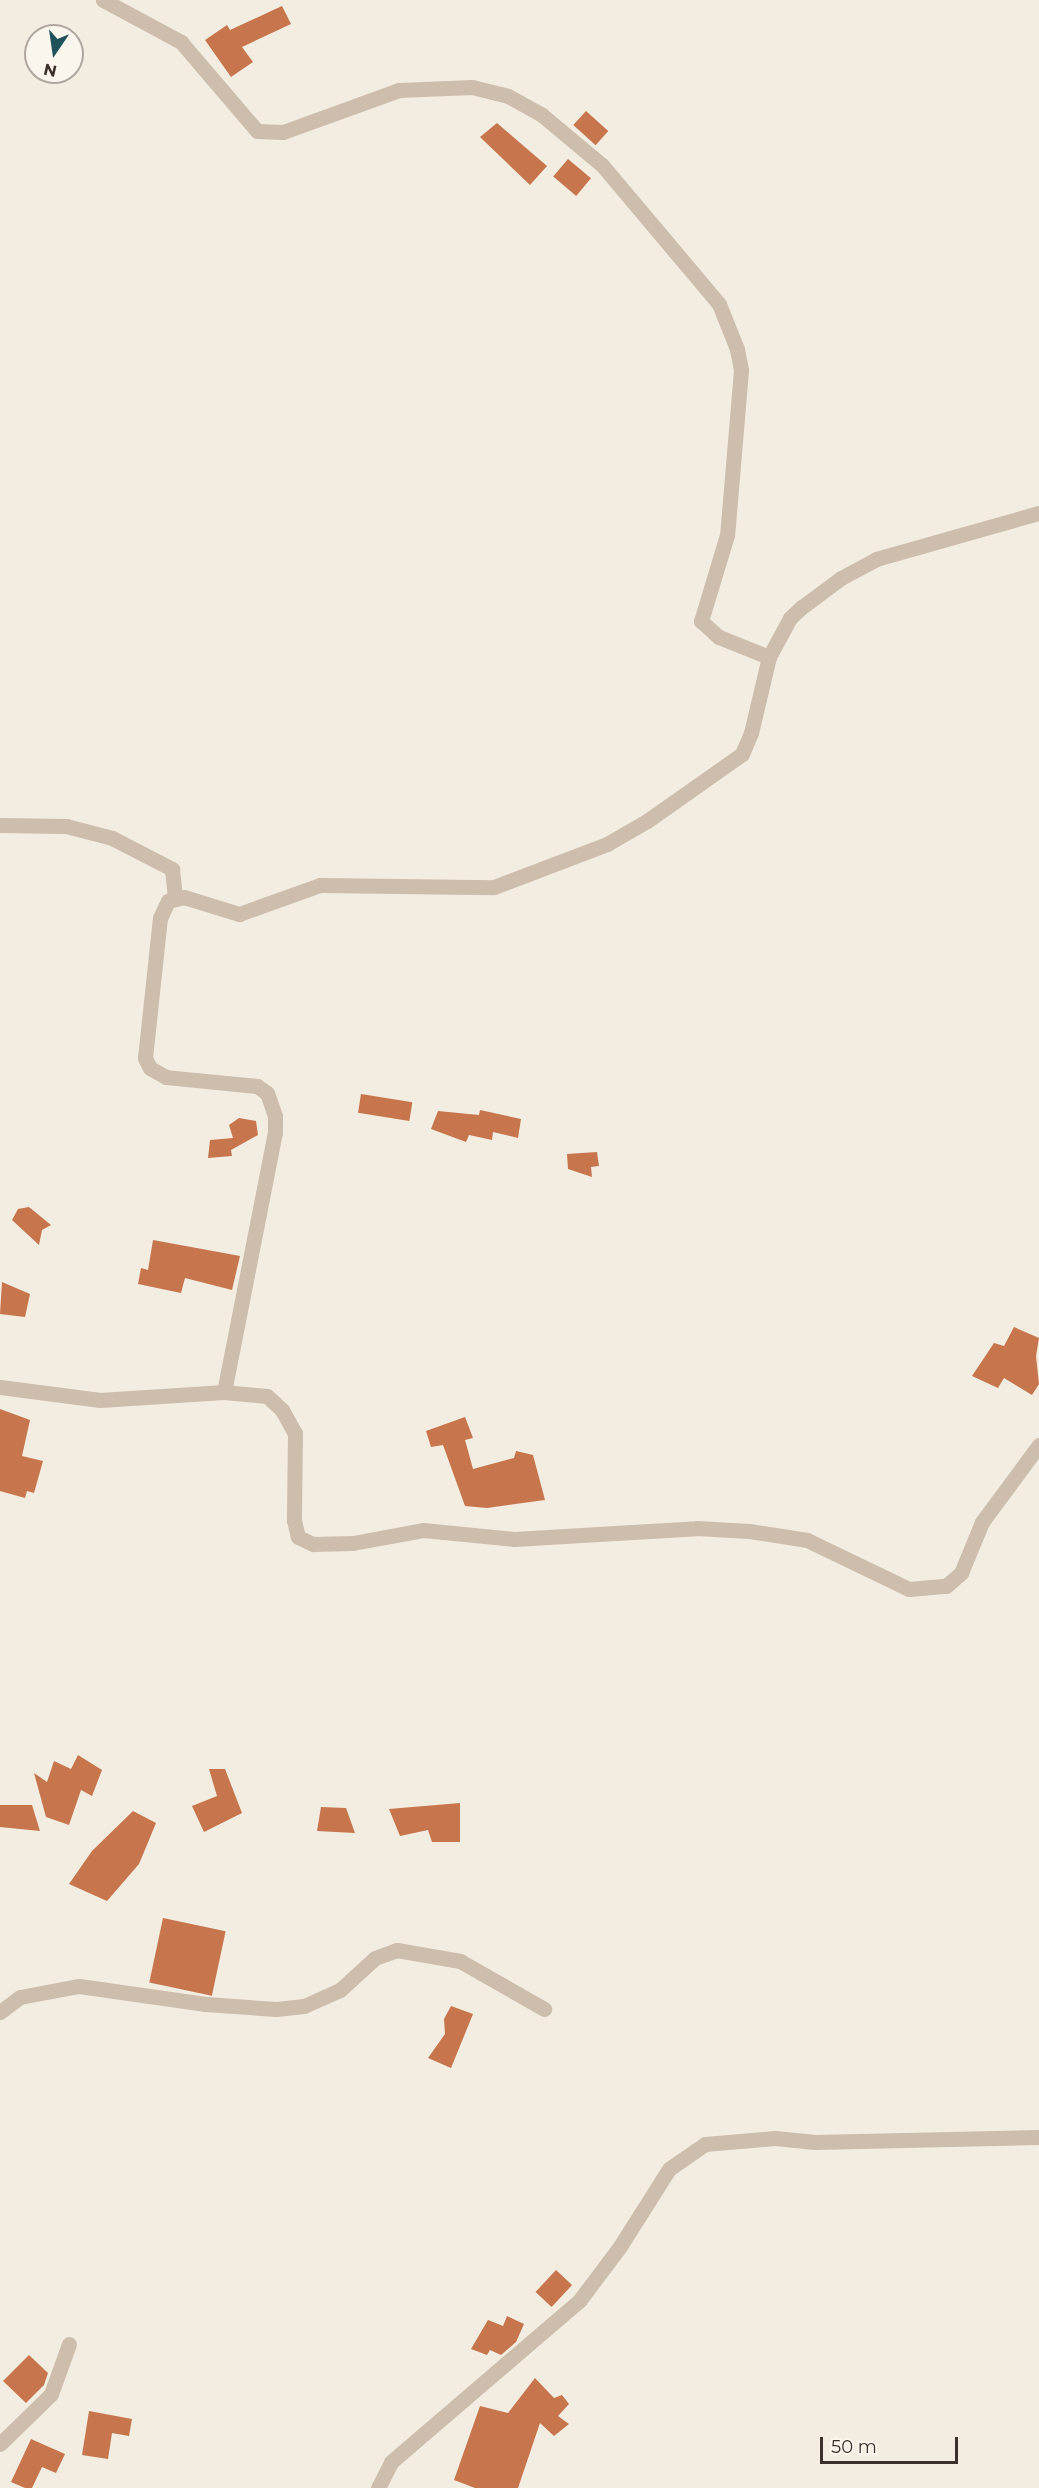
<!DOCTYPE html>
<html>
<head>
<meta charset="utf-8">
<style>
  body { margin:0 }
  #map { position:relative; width:1039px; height:2488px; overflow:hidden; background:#f3ece0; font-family:Montserrat,sans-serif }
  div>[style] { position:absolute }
  .building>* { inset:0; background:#c6754c; transform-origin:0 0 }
  .minor>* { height:15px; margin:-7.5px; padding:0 7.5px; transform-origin:7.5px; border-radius:7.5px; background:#ccbdac }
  span { translate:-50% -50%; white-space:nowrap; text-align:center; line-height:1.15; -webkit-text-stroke:6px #fbf6ed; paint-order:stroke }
  .north { position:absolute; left:24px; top:24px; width:60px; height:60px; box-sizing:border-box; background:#fbf6ed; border:2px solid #aea79f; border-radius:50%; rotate:193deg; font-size:16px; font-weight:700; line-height:24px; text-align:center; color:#3a312b }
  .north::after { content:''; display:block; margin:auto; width:21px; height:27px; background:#20525c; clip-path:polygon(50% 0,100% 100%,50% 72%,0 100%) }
  .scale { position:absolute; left:820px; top:2437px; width:138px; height:27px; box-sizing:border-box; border:3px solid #3a312b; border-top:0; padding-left:8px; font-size:18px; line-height:21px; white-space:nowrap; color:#3a312b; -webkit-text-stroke:4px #fbf6ed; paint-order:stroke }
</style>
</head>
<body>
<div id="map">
  <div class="building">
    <div style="clip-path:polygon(282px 6px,291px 24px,242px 47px,253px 62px,231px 77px,205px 40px,227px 25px,230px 30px)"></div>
    <div style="left:586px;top:111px;width:30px;height:19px;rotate:42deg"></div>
    <div style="clip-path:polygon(497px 123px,547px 166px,530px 185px,480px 137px)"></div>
    <div style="left:568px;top:159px;width:30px;height:23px;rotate:40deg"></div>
    <div style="left:361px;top:1094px;width:52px;height:19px;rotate:9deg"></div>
    <div style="clip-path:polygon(480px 1110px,521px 1119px,518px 1138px,493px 1132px,492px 1140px,469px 1135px,466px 1142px,431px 1129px,438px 1111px,479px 1115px)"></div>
    <div style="clip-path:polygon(239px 1118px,256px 1121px,258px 1135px,231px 1150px,232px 1156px,208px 1158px,210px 1140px,233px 1138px,229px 1125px)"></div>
    <div style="clip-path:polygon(597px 1152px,599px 1166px,591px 1167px,592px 1177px,568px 1169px,567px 1154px)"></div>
    <div style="clip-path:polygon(29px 1207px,51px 1225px,42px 1230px,39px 1245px,12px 1220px,18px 1209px)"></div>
    <div style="clip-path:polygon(153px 1240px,240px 1256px,232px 1290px,185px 1278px,181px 1293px,138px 1284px,141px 1268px,148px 1270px)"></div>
    <div style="clip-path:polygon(2px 1282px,30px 1294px,25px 1317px,0 1314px)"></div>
    <div style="clip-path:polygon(1014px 1327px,1039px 1338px,1036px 1356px,1039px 1384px,1032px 1395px,1004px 1378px,998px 1388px,972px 1376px,994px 1343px,1004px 1346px)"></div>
    <div style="clip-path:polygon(0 1409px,30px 1420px,22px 1456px,43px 1461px,34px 1493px,27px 1491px,25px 1498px,0 1491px)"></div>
    <div style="clip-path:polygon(465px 1417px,473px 1438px,465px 1440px,473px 1469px,514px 1458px,516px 1451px,533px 1455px,545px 1500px,487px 1508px,465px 1506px,443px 1445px,431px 1447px,426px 1431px)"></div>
    <div style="clip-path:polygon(78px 1755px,102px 1770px,92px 1796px,81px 1790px,69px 1825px,46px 1817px,34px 1773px,47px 1782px,54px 1761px,71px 1769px)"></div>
    <div style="clip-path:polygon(209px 1769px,225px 1769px,242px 1813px,204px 1832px,192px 1806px,217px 1796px)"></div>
    <div style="clip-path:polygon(460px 1803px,460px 1842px,432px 1842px,428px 1830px,400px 1836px,389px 1809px)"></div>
    <div style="clip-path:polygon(0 1805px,32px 1805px,40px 1831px,0 1827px)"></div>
    <div style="clip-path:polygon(321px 1807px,346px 1808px,355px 1833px,317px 1831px)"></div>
    <div style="clip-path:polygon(133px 1811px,156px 1823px,139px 1864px,107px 1901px,69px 1884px,92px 1851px)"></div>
    <div style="left:163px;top:1918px;width:64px;height:66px;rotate:12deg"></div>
    <div style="clip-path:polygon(451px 2006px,473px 2014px,451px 2068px,428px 2058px,445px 2034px,444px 2019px)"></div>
    <div style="left:556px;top:2270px;width:22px;height:30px;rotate:43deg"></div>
    <div style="clip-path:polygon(507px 2316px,524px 2324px,516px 2342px,501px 2355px,490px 2350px,487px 2355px,471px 2349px,488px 2320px,503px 2326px)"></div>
    <div style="clip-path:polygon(29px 2355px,48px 2373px,44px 2385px,26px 2403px,3px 2381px)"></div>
    <div style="clip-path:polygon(535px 2378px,554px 2398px,562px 2395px,569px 2404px,558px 2416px,569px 2424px,554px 2436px,540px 2423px,518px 2488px,475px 2488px,454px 2480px,480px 2406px,508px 2413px)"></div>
    <div style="clip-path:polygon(89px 2411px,132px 2419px,129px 2436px,112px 2433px,108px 2459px,82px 2455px)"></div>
    <div style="clip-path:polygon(31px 2439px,65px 2454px,56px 2473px,42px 2467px,32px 2488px,25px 2488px,11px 2482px)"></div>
  </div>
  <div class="minor">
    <div style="left:103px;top:0;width:89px;rotate:28.3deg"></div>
    <div style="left:181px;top:42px;width:117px;rotate:49.5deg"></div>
    <div style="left:257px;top:131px;width:26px;rotate:2deg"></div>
    <div style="left:283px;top:132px;width:123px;rotate:-19.9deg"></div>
    <div style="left:399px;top:90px;width:73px;rotate:-2.4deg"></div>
    <div style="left:472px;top:87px;width:37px;rotate:14deg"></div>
    <div style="left:508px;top:96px;width:39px;rotate:29deg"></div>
    <div style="left:542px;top:115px;width:78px;rotate:39.8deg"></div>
    <div style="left:602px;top:165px;width:182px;rotate:49.9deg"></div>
    <div style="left:719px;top:304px;width:48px;rotate:68.2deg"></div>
    <div style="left:737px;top:349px;width:21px;rotate:79deg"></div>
    <div style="left:741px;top:370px;width:166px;rotate:94.8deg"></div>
    <div style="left:727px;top:535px;width:90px;rotate:106.8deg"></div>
    <div style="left:701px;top:621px;width:24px;rotate:42deg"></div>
    <div style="left:719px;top:637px;width:54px;rotate:21.8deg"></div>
    <div style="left:0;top:825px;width:66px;rotate:0.9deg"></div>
    <div style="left:66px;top:826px;width:48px;rotate:14.6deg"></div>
    <div style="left:112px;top:838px;width:68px;rotate:27.3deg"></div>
    <div style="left:172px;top:869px;width:27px;rotate:84deg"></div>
    <div style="left:0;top:1387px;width:101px;rotate:7.4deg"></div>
    <div style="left:100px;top:1400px;width:124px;rotate:-3.7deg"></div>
    <div style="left:224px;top:1392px;width:43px;rotate:5.3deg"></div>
    <div style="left:267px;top:1396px;width:21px;rotate:43deg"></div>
    <div style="left:282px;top:1410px;width:26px;rotate:61deg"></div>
    <div style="left:295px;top:1433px;width:87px;rotate:90.7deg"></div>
    <div style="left:294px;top:1520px;width:17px;rotate:77deg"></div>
    <div style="left:298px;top:1537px;width:17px;rotate:25deg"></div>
    <div style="left:313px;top:1544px;width:40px;rotate:-1.4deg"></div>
    <div style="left:353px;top:1543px;width:71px;rotate:-10.5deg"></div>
    <div style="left:423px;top:1530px;width:91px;rotate:5.6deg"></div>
    <div style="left:514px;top:1539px;width:183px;rotate:-3.4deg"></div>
    <div style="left:697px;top:1528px;width:52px;rotate:3.3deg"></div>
    <div style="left:749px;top:1531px;width:59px;rotate:8.8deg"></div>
    <div style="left:807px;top:1540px;width:113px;rotate:25.7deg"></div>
    <div style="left:909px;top:1589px;width:37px;rotate:-5deg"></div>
    <div style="left:946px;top:1586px;width:20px;rotate:-41deg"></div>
    <div style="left:961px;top:1573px;width:55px;rotate:-67.6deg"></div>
    <div style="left:982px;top:1522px;width:96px;rotate:-53.5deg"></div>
    <div style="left:224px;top:1392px;width:264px;rotate:-78.9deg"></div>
    <div style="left:275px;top:1133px;width:17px;rotate:-90deg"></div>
    <div style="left:275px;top:1116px;width:24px;rotate:-109deg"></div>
    <div style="left:267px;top:1093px;width:12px;rotate:-145deg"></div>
    <div style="left:257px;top:1086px;width:91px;rotate:-174.4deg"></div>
    <div style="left:166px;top:1077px;width:18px;rotate:-151deg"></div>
    <div style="left:150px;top:1068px;width:11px;rotate:-117deg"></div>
    <div style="left:145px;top:1058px;width:141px;rotate:-83.9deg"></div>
    <div style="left:160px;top:918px;width:19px;rotate:-65deg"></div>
    <div style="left:168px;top:901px;width:16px;rotate:-14deg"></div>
    <div style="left:184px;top:897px;width:58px;rotate:17.2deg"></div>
    <div style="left:239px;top:914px;width:86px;rotate:-19.7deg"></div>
    <div style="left:320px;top:885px;width:174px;rotate:0.7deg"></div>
    <div style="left:494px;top:887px;width:121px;rotate:-20.8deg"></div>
    <div style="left:607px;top:844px;width:46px;rotate:-29.9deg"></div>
    <div style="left:647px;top:821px;width:116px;rotate:-35.2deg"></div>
    <div style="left:742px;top:754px;width:23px;rotate:-67deg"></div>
    <div style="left:751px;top:733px;width:78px;rotate:-76.7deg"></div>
    <div style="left:769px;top:657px;width:44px;rotate:-61.7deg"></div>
    <div style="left:790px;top:618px;width:16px;rotate:-43deg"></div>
    <div style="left:802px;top:607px;width:49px;rotate:-36.6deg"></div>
    <div style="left:841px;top:578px;width:40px;rotate:-28deg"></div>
    <div style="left:876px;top:559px;width:169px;rotate:-15.8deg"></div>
    <div style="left:0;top:2012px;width:25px;rotate:-37deg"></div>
    <div style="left:20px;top:1997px;width:60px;rotate:-10.6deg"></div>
    <div style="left:79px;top:1986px;width:128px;rotate:8.1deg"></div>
    <div style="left:206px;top:2004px;width:70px;rotate:4.1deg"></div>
    <div style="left:276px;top:2009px;width:28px;rotate:-6deg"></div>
    <div style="left:304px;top:2006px;width:39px;rotate:-24deg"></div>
    <div style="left:340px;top:1990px;width:47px;rotate:-42.4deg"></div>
    <div style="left:375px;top:1958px;width:23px;rotate:-20deg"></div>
    <div style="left:397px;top:1950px;width:64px;rotate:9.9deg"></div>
    <div style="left:460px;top:1961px;width:97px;rotate:29.7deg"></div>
    <div style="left:0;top:2444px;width:71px;rotate:-44.4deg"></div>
    <div style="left:51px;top:2394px;width:53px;rotate:-70.2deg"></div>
    <div style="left:378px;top:2488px;width:29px;rotate:-63deg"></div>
    <div style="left:391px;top:2462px;width:248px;rotate:-40.6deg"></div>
    <div style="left:579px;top:2301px;width:66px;rotate:-53deg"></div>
    <div style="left:619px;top:2248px;width:93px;rotate:-57.7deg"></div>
    <div style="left:669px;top:2169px;width:44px;rotate:-34.8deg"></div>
    <div style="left:705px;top:2144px;width:70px;rotate:-4.9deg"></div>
    <div style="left:775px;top:2138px;width:40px;rotate:5.7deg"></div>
    <div style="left:815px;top:2142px;width:224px;rotate:-1.3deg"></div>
  </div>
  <div class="north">N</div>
  <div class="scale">50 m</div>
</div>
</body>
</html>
